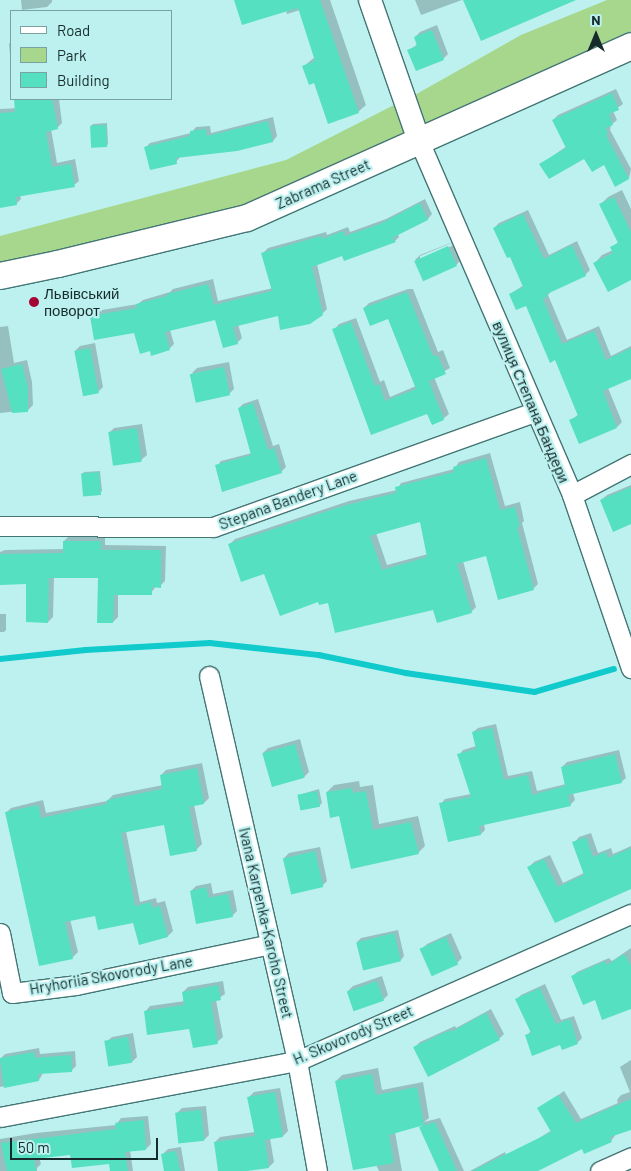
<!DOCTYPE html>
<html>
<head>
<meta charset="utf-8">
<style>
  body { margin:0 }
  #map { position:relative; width:631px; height:1171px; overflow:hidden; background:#bcf1f0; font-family:Barlow,sans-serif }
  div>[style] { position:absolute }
  .green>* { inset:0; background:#a6d78d }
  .shadow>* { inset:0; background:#0003 }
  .stream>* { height:5.5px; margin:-2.75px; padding:0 2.75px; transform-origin:2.75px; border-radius:2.75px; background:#10cacb }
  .building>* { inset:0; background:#55e0c1; transform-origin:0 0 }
  .roads { filter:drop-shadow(1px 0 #447575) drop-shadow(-1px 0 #447575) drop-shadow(0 1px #447575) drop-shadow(0 -1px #447575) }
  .minor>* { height:19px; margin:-9.5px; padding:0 9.5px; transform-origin:9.5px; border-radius:9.5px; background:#fff }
  .tertiary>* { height:22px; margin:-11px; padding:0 11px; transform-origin:11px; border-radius:11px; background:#fff }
  .secondary>* { height:26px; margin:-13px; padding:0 13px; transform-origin:13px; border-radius:13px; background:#fff }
  .dots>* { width:14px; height:14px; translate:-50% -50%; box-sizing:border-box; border:2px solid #bcf1f0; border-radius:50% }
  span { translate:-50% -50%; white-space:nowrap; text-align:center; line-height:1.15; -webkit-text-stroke:4.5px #bcf1f0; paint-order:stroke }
  .street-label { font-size:15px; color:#162b2b }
  .poi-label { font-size:15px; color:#162b2b }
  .left { translate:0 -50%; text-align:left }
  .legend { position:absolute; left:10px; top:10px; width:162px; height:90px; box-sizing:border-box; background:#bcf1f0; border:1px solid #7aa2a1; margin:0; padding:6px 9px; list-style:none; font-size:15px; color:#162b2b }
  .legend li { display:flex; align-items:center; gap:10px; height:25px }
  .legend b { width:25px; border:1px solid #7aa2a1 }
  .north { position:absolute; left:571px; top:10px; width:50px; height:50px; -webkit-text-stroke:4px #bcf1f0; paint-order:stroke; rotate:0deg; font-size:14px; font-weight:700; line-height:20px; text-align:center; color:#162b2b }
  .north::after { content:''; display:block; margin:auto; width:18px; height:22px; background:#162b2b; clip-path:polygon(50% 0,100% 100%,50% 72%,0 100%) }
  .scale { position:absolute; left:10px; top:1138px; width:148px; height:22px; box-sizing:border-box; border:2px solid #162b2b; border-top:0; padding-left:6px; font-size:15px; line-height:18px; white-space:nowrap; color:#162b2b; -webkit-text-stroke:4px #bcf1f0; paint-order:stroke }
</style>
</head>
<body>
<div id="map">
  <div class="green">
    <div style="clip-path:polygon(607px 0,631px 0,631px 31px,423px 124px,413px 96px,521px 35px)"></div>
    <div style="clip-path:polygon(396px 104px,406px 132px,242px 205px,55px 251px,0 262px,0 236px,286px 160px)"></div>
  </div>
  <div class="shadow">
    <div style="clip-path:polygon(21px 0,52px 0,52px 2px,47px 7px,22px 10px)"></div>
    <div style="clip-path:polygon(283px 0,330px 0,366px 105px,358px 112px,315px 81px,304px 66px,315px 57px,300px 10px,287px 14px)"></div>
    <div style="clip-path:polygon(415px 0,462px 0,421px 15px)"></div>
    <div style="clip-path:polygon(437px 25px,448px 54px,443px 59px,409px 50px,418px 44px,415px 37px,420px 32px)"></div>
    <div style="clip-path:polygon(11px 41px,11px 64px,9px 44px)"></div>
    <div style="clip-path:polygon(616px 89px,623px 104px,613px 111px,617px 120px,611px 125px,610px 130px,631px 169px,629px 178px,616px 185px,604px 163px,584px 157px,541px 164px,567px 146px,553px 120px,558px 115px)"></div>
    <div style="clip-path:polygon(26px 99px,59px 99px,62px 123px,57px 128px,51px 129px,57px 163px,75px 159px,79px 181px,74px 185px,20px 195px,21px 199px,16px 204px,0 207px,0 109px,20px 108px,27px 104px)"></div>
    <div style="clip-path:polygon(273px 117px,277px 136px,273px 141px,237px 150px,180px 157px,176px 162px,146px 147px,150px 143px,191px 133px,196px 127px,210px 126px,211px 133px)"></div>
    <div style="clip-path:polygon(107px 123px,108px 144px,106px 146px,91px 126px,93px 124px)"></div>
    <div style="clip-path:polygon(622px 190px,631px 209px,631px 279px,595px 263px,602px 255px,613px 250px,612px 248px,619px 241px,601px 204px,608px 197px)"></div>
    <div style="clip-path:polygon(425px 199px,432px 214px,428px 219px,398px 234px,399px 237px,395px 241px,343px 254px,317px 264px,327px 309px,322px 314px,279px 315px,238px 324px,242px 338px,237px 343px,216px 319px,170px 330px,174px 344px,169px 349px,151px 349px,135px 332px,91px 316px,96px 311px,138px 304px,143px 300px,170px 292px,173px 289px,213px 279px,218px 301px,273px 288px,263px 253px,268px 248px,326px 232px,327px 235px,348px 227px,350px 232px,386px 219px)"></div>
    <div style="clip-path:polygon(528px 210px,549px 255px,577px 241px,590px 270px,585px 275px,552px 290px,548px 295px,567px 340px,599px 326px,611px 356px,631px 346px,631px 380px,630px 378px,608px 388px,622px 422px,617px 427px,571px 420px,579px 414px,556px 359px,527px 304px,510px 294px,524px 285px,510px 255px,494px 228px,499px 223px)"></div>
    <div style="clip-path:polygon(evenodd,453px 242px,461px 260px,456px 265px,415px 260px,420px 255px,453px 242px,454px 242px,454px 245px,420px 259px,420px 256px,454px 242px)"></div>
    <div style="clip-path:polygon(408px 289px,413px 289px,438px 352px,443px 350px,450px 368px,434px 377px,449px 414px,443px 419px,428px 412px,371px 434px,334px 330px,339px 324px,356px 318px,380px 382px,384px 380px,390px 397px,416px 386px,388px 317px,364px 308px,369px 303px)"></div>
    <div style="clip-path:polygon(8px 326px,14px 363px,27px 360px,32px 382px,33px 405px,28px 410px,0 413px,0 327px)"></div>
    <div style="clip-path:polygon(95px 343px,103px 387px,98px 392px,75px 351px,80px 346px)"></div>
    <div style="clip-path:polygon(229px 362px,234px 389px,229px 394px,192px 373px,197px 368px)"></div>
    <div style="clip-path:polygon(258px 399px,273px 446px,279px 444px,286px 467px,281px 472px,217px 466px,221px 461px,252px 453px,239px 408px,243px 404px)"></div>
    <div style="clip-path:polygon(142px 424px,147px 455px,141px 460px,109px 433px,114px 428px)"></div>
    <div style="clip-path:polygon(evenodd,490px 453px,505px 506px,520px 502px,524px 521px,522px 523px,538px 584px,533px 589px,487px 554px,463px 561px,476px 607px,471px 612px,319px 600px,265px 572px,230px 544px,235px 539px,349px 501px,397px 490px,401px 483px,454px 469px,459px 462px,490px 453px,421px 520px,428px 554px,387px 565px,376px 533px,421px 520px)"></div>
    <div style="clip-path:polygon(100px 471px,102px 491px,100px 493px,82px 475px,84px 472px)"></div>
    <div style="clip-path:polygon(631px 485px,631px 523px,601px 500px,607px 495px)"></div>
    <div style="clip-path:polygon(69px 536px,105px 536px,105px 545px,166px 546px,165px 581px,160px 586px,156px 586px,151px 593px,118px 593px,118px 617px,113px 622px,99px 576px,54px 577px,53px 617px,48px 622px,27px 583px,0 583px,0 552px,5px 550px,64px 549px,64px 541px)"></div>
    <div style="clip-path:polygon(0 614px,6px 614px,6px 630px,4px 632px,0 632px)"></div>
    <div style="clip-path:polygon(496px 724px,508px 776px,532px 771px,537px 791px,566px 784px,562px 767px,567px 762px,619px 750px,626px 778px,621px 782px,573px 793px,575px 800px,570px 805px,484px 824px,485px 830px,481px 834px,441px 804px,445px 799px,471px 794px,459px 755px,463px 750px,476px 746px,473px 732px,478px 728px)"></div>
    <div style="clip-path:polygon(300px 739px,309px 772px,304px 777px,263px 753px,268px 748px)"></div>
    <div style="clip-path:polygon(202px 763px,209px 798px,204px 803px,194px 805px,202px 844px,196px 850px,165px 823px,126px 831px,140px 902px,156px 898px,157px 903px,165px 901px,173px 931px,168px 936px,134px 922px,96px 915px,70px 919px,78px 952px,73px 957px,40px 965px,6px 813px,11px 808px,43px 800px,46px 813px,107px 801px,113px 795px,163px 785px,161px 775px,166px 770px)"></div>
    <div style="clip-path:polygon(359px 781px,360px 787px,373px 785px,379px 824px,418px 816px,425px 846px,418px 853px,340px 815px,327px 792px,334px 785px)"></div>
    <div style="clip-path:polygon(319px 789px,322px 803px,319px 806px,299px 795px)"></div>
    <div style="clip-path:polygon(591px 833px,598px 853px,611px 848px,613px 854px,631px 846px,631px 888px,555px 921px,529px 867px,534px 862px,550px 855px,563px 883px,584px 873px,574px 843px,579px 837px)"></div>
    <div style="clip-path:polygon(320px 847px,327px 881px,322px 886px,284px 858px,289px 853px)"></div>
    <div style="clip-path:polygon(211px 883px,213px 894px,233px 890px,237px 911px,232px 916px,191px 891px,196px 886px)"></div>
    <div style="clip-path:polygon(398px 930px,404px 956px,401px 960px,357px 942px,361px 938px)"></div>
    <div style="clip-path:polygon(451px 933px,462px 958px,457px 963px,422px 949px,427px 944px)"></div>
    <div style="clip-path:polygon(631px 948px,631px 1008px,596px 998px,572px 977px,577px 972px,609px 958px,612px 961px)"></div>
    <div style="clip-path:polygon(382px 976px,388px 995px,383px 1000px,348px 991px,353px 986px)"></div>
    <div style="clip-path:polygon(223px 981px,225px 994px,216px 1000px,223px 1037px,217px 1042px,190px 1027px,145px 1012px,150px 1006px,185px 1001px,183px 992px,188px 987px)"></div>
    <div style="clip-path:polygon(545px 984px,561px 1020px,574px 1016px,582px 1038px,577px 1043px,561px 1044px,526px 1036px,531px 1031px,517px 999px,521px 995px)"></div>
    <div style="clip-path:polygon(491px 1009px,504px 1034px,499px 1039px,415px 1047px,420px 1042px,455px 1026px,456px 1028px)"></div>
    <div style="clip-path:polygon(133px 1033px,137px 1057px,132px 1062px,106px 1042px,112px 1037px)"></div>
    <div style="clip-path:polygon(39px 1048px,40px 1054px,75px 1051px,76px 1066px,71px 1071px,43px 1073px,39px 1080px,0 1087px,0 1059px,5px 1054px)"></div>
    <div style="clip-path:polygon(631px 1060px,631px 1129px,616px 1134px,611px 1141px,585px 1152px,582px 1147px,525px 1147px,552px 1130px,539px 1109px,564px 1091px,581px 1119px,618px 1103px,617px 1100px,621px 1095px,630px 1092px,620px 1067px)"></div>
    <div style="clip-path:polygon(378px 1068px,382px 1090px,423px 1082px,429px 1118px,424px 1122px,440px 1118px,464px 1171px,441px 1171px,421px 1127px,424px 1123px,395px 1132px,402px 1171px,379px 1171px,336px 1081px,342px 1075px)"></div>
    <div style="clip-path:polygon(280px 1088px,288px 1131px,283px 1136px,270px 1138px,274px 1162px,269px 1167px,243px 1171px,220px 1171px,215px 1142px,220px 1137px,255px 1132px,249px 1097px,254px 1092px)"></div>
    <div style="clip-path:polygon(206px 1106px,209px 1135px,204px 1140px,177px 1113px,182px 1108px)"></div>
    <div style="clip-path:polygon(148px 1116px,151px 1144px,146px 1149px,130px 1150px,133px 1171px,111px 1171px,110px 1163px,71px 1153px,39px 1157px,41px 1164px,37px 1168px,37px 1171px,0 1171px,0 1139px,36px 1133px,116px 1125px,121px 1118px)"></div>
    <div style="clip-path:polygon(181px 1147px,185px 1171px,166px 1171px,163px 1154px,168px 1149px)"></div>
    <div style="clip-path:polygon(505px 1152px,512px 1171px,470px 1171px)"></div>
  </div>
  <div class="stream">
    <div style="left:0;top:659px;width:86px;rotate:-6deg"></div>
    <div style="left:86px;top:650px;width:124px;rotate:-3.2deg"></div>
    <div style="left:210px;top:643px;width:110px;rotate:6.3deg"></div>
    <div style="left:319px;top:655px;width:89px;rotate:11.7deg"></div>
    <div style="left:406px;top:673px;width:130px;rotate:8.4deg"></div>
    <div style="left:535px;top:692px;width:82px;rotate:-16.2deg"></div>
  </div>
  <div class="building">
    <div style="clip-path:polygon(234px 0,320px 0,359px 113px,328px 124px,314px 83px,309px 85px,302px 66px,315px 61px,298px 8px,242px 25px)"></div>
    <div style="clip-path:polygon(463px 0,576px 0,481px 41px)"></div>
    <div style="clip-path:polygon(432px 30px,444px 60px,416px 71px,407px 50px,417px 46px,414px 37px)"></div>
    <div style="clip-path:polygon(612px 93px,619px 110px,609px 114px,613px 125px,606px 128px,608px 134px,606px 135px,629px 179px,615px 187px,604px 165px,592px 172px,584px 159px,549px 179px,539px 164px,566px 148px,552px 120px)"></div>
    <div style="clip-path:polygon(14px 99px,52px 99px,58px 129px,46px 132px,52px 167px,71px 164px,75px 187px,16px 197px,17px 205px,0 208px,0 113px,15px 112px)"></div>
    <div style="clip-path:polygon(268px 121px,273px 142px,237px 151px,176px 158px,177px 164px,150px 170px,144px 147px,190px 136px,190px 131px,206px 129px,207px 136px)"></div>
    <div style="left:106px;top:125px;width:22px;height:16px;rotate:87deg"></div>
    <div style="clip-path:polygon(614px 197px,631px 232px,631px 280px,608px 292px,593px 263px,613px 253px,610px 247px,618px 243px,599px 204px)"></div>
    <div style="clip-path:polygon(420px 203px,428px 220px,392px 238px,396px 242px,344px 261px,342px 256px,312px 267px,323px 315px,310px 324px,280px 330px,278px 316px,233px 327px,238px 344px,223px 348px,215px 320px,165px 332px,170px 350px,151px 356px,150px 351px,140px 354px,134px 333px,94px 340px,90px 316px,137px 308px,136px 304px,167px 296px,167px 294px,208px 284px,214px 305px,272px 291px,261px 253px,321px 236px,322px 239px,343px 231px,345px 236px,380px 224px)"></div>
    <div style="clip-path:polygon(523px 214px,544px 259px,572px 245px,586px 276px,547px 294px,548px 296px,543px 299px,562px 344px,594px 331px,606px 360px,631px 348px,631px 379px,603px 391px,617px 428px,579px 444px,569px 420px,578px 416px,555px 360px,550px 363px,526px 306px,516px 310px,509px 294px,523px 287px,510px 257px,507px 258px,493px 228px)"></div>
    <div style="left:448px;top:246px;width:22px;height:37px;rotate:66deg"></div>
    <div style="clip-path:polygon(407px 292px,433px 356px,437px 355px,446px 374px,429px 381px,444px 420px,432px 425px,427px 414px,371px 435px,332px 329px,351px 322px,375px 386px,379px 384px,385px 401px,416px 389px,388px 319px,370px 326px,363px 308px)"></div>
    <div style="left:90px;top:348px;width:46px;height:16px;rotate:79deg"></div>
    <div style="clip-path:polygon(22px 364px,28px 388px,28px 412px,12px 413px,1px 369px)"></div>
    <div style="left:224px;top:367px;width:29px;height:35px;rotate:78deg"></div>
    <div style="clip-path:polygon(253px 403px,268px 450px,274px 448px,282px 473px,222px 492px,215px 465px,251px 455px,238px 408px)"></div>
    <div style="left:137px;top:428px;width:34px;height:29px;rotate:82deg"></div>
    <div style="clip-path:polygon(evenodd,486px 458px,500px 510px,515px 507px,520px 527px,517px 527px,534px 590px,498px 600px,486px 556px,457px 564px,472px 613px,437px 623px,433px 610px,335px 633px,328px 603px,319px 605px,318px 602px,280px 616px,264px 574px,241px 582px,228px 544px,343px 506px,396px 493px,395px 487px,454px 472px,453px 467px,486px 458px,420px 522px,427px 557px,382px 570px,370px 536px,420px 522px)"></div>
    <div style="left:99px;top:472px;width:23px;height:18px;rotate:85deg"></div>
    <div style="clip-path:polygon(631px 487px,631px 524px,613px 532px,600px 500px)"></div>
    <div style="clip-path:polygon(63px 541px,101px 541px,101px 550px,161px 550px,161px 588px,152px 587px,152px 595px,114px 595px,113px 623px,97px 623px,98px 578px,49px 578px,48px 623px,26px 622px,26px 584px,0 585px,0 554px,63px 553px)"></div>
    <div style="clip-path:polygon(492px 728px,504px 780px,528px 775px,532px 795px,565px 786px,561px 767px,615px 754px,622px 783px,568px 795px,571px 806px,479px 826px,481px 835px,448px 842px,439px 803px,471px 797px,457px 754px,476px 749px,472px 732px)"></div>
    <div style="left:295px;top:744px;width:35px;height:34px;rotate:74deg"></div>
    <div style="clip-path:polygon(197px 768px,204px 804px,189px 807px,197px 851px,170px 856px,164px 825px,121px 833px,135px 906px,151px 902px,152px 908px,160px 906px,168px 937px,139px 945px,133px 923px,98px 930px,95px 916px,65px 922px,73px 959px,39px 966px,5px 812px,38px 805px,41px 818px,107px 804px,107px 800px,162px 789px,160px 775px)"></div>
    <div style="clip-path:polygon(352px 788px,353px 793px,366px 791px,373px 830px,411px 822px,419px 854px,351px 869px,339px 816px,330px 818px,326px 792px)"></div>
    <div style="left:317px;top:791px;width:16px;height:20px;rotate:79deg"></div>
    <div style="clip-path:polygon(586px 837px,593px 857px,606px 852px,608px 858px,631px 848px,631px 889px,555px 923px,527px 867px,544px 859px,558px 887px,584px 875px,572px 842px)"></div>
    <div style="left:315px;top:851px;width:37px;height:33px;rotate:77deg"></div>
    <div style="clip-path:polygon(206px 887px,209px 898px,228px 894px,233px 917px,196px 924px,190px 891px)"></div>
    <div style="left:394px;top:933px;width:29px;height:39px;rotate:76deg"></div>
    <div style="left:446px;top:937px;width:30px;height:29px;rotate:66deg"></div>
    <div style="clip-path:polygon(624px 954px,631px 965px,631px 1009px,602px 1020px,595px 1000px,583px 1005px,571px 976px,605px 961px,607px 965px)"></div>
    <div style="left:377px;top:981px;width:21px;height:32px;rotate:71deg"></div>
    <div style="clip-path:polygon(218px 985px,221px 1000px,211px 1002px,218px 1044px,193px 1048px,189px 1029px,147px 1035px,144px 1011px,184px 1005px,182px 992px)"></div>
    <div style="clip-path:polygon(540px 988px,556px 1024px,570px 1019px,578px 1044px,562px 1050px,560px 1045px,532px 1056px,525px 1035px,531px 1033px,515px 999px)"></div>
    <div style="clip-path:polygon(486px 1013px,500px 1040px,428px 1077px,413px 1047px,450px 1030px,451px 1032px)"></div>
    <div style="left:128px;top:1037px;width:26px;height:24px;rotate:81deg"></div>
    <div style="clip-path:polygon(34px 1052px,35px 1058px,71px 1055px,72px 1072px,38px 1074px,39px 1081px,4px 1088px,0 1058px)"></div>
    <div style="clip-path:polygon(372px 1074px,376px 1095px,417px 1087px,424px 1125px,389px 1135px,394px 1163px,353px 1170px,335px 1081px)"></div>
    <div style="clip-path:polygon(275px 1092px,283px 1137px,265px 1140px,269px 1168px,247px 1171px,218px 1171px,214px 1142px,255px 1136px,247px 1097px)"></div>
    <div style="clip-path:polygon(558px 1095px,576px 1123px,631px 1099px,631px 1130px,610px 1137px,612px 1142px,584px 1154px,582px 1149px,538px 1171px,472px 1171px,551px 1132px,537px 1108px)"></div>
    <div style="left:201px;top:1110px;width:31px;height:26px;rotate:84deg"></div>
    <div style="clip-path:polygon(144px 1120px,146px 1150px,125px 1152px,128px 1171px,110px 1171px,109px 1164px,72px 1168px,70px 1155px,34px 1159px,36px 1171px,7px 1171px,1px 1143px,116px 1129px,115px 1123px)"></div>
    <div style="clip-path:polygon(435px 1122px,457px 1171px,439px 1171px,419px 1127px)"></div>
    <div style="clip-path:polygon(176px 1151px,180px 1171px,164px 1171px,161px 1154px)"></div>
  </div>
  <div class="roads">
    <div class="minor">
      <div style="left:419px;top:141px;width:386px;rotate:66.6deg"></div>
      <div style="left:572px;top:495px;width:183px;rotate:71.2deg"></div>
      <div style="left:572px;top:495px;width:67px;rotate:-27.7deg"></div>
      <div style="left:0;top:526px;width:213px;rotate:0.3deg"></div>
      <div style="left:213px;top:527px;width:342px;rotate:-19.7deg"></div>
      <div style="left:209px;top:676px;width:395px;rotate:77.1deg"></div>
      <div style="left:297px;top:1061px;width:112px;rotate:79.7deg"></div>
      <div style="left:0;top:933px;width:61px;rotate:78.7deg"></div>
      <div style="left:12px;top:993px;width:64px;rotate:-7.1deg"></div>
      <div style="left:76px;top:985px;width:199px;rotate:-11.9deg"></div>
      <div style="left:0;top:1117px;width:302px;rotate:-10.7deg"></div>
      <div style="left:297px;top:1061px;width:365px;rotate:-23.8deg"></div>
      <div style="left:600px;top:1171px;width:34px;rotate:-24deg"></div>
    </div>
    <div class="tertiary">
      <div style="left:370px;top:0;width:149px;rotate:70.8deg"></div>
    </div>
    <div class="secondary">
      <div style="left:0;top:276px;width:59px;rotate:-11.7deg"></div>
      <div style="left:58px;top:264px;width:195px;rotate:-13.7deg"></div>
      <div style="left:247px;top:218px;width:421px;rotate:-24.1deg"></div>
    </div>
  </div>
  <div class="dots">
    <div style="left:34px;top:302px;background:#a30433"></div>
  </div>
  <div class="street-label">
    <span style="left:323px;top:184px;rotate:-24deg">Zabrama Street</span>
    <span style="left:531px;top:402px;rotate:67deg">вулиця Степана Бандери</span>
    <span style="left:288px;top:500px;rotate:-20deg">Stepana Bandery Lane</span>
    <span style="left:266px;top:923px;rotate:77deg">Ivana Karpenka-Karoho Street</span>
    <span style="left:111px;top:975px;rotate:-10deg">Hryhoriia Skovorody Lane</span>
    <span style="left:353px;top:1035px;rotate:-23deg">H. Skovorody Street</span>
  </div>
  <div class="poi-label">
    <span class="left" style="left:44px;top:302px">Львівський<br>поворот</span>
  </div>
  <ul class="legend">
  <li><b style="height:6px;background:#fff"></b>Road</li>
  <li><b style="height:14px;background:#a6d78d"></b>Park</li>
  <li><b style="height:14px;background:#55e0c1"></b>Building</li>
  </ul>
  <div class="north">N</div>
  <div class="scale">50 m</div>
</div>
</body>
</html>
